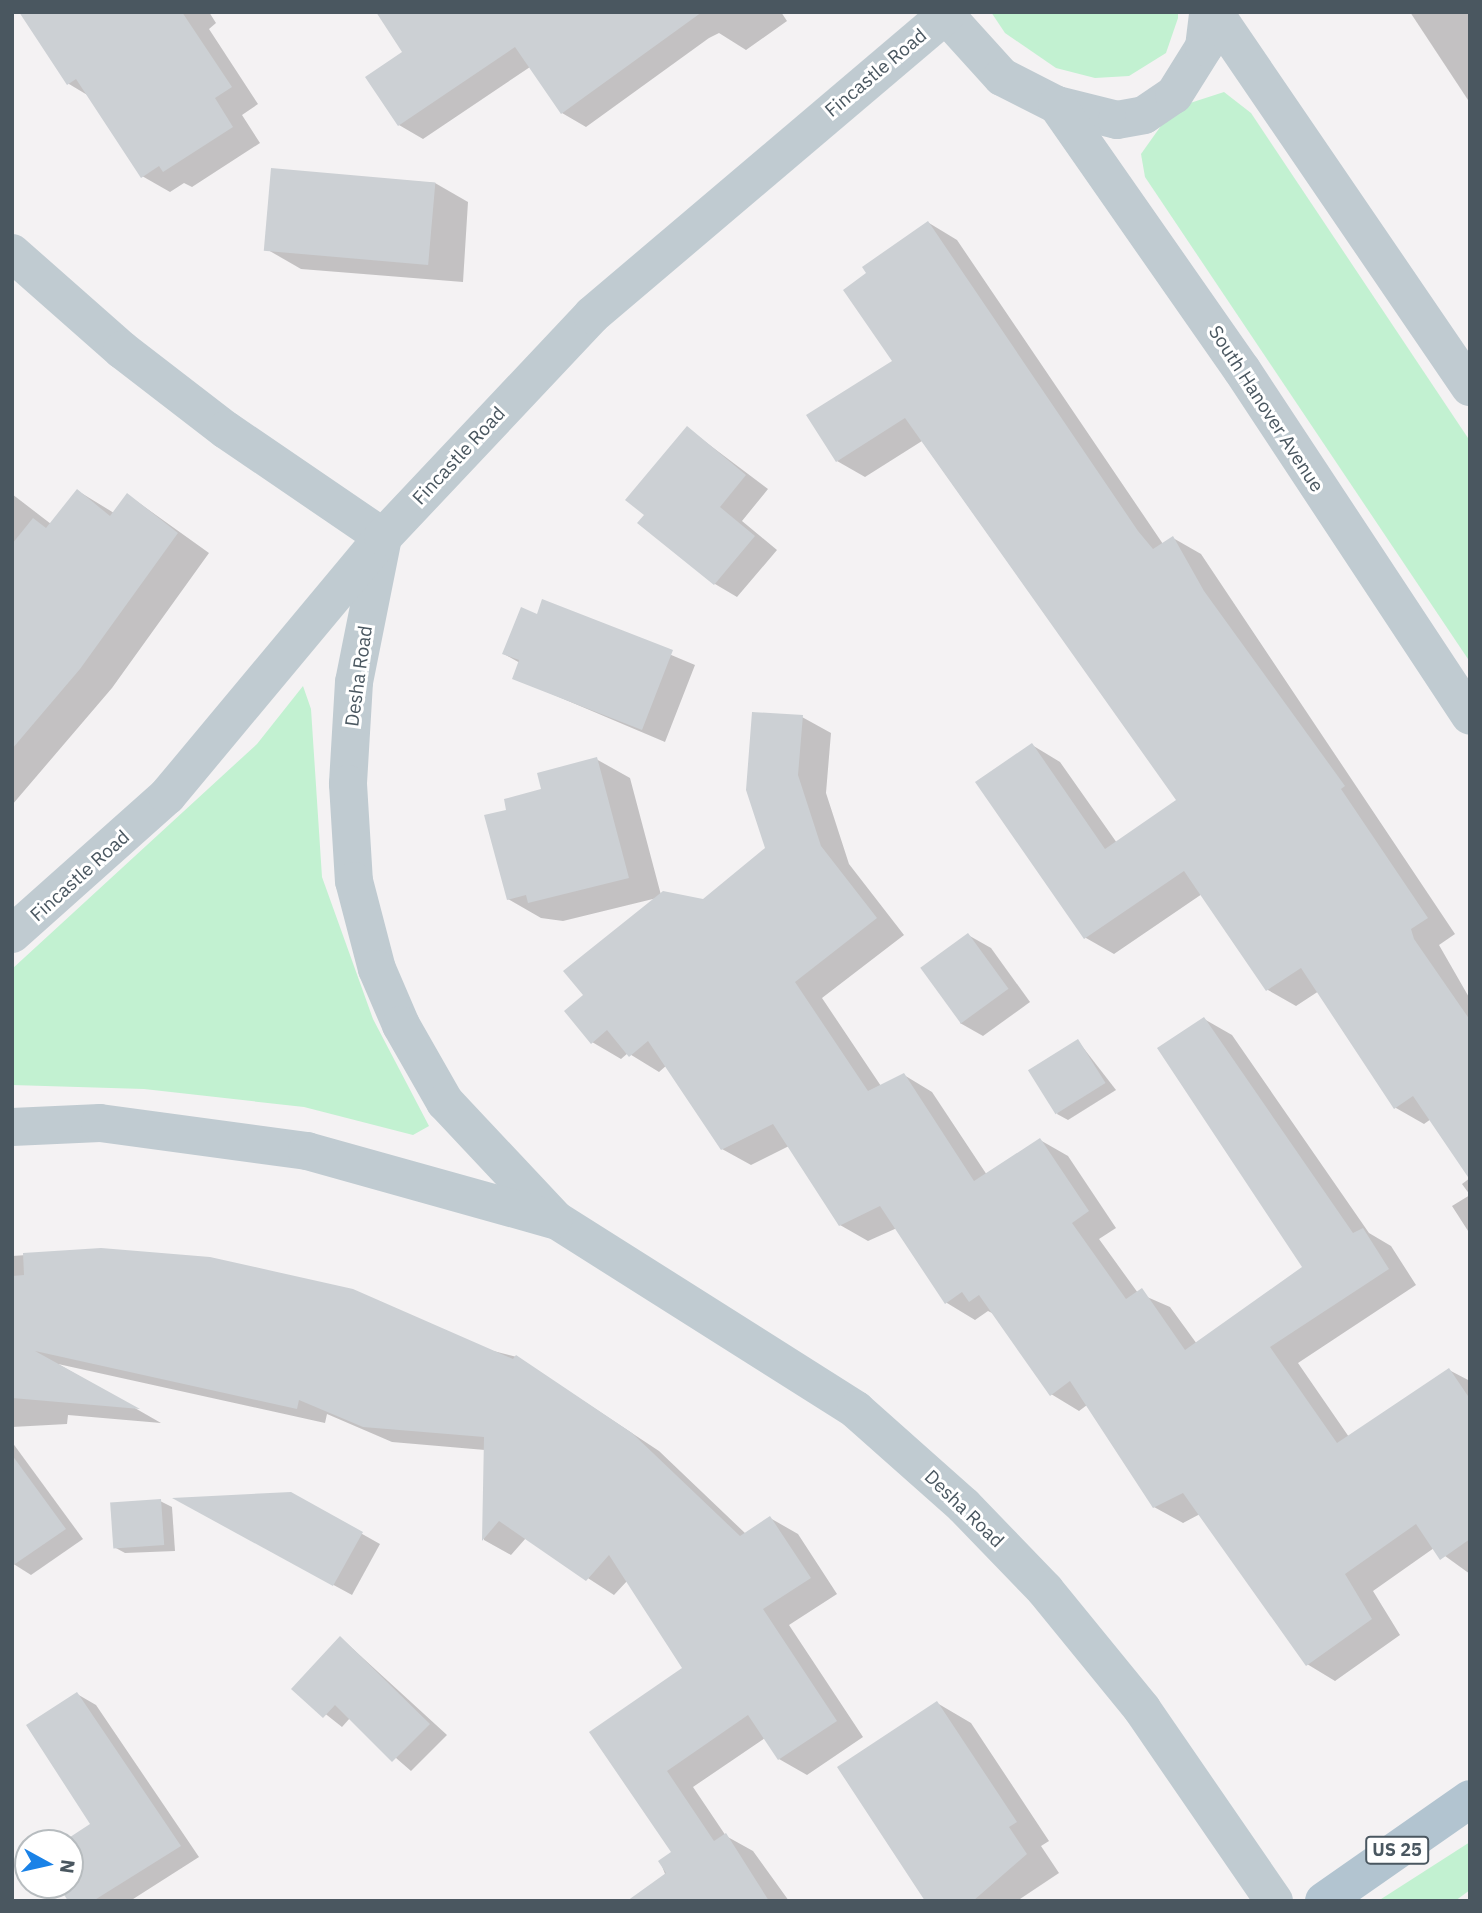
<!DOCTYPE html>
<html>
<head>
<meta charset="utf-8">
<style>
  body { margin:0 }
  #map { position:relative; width:1482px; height:1913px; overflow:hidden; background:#f4f2f3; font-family:"IBM Plex Sans",sans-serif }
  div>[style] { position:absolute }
  .green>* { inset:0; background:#c2f1d1 }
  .shadow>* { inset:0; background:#0003 }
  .building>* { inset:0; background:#ccd0d4; transform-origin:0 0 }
  .street>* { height:38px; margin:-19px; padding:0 19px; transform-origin:19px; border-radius:19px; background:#c0cbd1 }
  .primary>* { height:38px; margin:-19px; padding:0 19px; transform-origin:19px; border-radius:19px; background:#b2c4d0 }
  span { translate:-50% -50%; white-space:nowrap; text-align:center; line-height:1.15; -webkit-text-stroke:6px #fff; paint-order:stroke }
  .shield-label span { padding:2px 5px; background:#fff; border:2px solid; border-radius:5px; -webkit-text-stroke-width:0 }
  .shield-label { font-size:18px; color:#4a5760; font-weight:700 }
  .street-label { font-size:19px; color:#4a5760 }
  .frame { position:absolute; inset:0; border:14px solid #4a5760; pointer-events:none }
  .north { position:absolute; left:14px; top:1829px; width:70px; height:70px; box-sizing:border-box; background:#fff; border:2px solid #b7bcbf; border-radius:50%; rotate:98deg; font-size:19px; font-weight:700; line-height:28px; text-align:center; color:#4a5760 }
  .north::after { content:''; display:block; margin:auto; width:24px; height:32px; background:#1a82e7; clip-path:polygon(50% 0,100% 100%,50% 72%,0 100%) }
</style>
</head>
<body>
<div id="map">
  <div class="green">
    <div style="clip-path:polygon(991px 12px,1178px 12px,1178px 18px,1166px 53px,1129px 76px,1095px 78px,1056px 68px,1005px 33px)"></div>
    <div style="clip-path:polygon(1224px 92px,1251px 113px,1470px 441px,1470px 662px,1145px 177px,1141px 154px,1163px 123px,1187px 104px)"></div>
    <div style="clip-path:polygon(303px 686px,311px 709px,322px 877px,373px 1019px,429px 1126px,413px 1135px,304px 1107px,144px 1089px,12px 1085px,12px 969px,257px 744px)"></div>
    <div style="clip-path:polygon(1470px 1842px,1470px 1890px,1455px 1901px,1378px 1901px)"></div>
  </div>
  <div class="shadow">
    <div style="clip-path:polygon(24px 12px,209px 12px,216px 23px,209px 29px,258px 104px,242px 115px,260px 143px,192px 187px,184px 183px,170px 192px,142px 176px,89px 96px,69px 84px)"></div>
    <div style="clip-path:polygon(378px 12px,781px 12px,787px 21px,746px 50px,719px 33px,709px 38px,586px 127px,562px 113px,530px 67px,423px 139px,399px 125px,405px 52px)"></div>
    <div style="clip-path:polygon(1410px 12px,1470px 12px,1470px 103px)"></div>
    <div style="clip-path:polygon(273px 170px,435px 183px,468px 202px,463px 282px,301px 269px,268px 250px)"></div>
    <div style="clip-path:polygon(929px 223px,957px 240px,1163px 544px,1173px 538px,1201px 554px,1455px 934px,1439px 945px,1470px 999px,1470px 1177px,1431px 1119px,1424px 1124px,1396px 1108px,1319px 991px,1296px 1006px,1268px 990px,1202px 894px,1114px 954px,1086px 938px,978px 782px,1032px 745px,1060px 762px,1117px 843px,1178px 801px,922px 441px,865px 477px,837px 461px,895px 361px)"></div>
    <div style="clip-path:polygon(687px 428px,768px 489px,742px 521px,777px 550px,737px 597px,715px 584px,646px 515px)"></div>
    <div style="clip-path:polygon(78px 491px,114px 513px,128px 495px,209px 553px,112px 688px,12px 805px,12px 494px,51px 524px)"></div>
    <div style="clip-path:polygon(543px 601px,695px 665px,665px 742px,514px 678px,520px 663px,504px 654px,538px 616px)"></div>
    <div style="clip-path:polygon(802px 717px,831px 733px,826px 793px,849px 864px,904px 935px,822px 998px,881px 1086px,904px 1075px,932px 1092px,987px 1175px,1040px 1140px,1068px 1156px,1116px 1228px,1099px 1239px,1138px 1293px,1170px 1307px,1197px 1344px,1304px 1267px,1204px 1019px,1232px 1035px,1369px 1233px,1391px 1246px,1416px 1285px,1298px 1363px,1349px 1437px,1449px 1370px,1470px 1381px,1470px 1574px,1434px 1548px,1373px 1591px,1400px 1635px,1335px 1681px,1307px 1664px,1200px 1514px,1183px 1523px,1154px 1507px,1087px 1405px,1079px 1411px,1051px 1394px,994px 1314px,988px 1311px,975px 1320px,947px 1303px,897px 1228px,868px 1241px,840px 1225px,789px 1146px,751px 1165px,722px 1149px,667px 1065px,659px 1072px,628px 1053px,621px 1059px,592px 1042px,585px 995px,657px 898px,563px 921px,541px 918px,508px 899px,508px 811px,596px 759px,630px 778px,661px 895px,704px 901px,767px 848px)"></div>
    <div style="clip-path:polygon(968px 935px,991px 948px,1030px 1002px,983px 1036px,960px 1023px)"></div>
    <div style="clip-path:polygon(1078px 1041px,1116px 1090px,1068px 1120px,1057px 1114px)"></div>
    <div style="clip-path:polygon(1470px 1178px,1470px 1234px,1452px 1206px,1470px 1195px,1462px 1184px)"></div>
    <div style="clip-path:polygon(101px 1250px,517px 1357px,659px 1451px,746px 1534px,770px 1518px,798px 1534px,837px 1594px,789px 1625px,863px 1737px,807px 1775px,779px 1759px,765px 1738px,693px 1787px,726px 1836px,753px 1851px,789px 1901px,658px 1901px,672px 1892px,660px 1861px,673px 1853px,591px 1732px,685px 1668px,628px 1580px,614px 1595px,526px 1538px,511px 1555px,484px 1540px,485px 1450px,392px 1442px,327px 1414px,325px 1423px,58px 1364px,161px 1423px,68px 1415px,67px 1424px,12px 1427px,12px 1256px)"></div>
    <div style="clip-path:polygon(12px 1442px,83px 1539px,31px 1575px,12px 1563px)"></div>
    <div style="clip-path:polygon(291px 1494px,380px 1544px,352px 1595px,192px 1508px)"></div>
    <div style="clip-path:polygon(160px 1501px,172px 1507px,175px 1551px,125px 1553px,114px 1547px)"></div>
    <div style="clip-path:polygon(341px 1638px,447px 1735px,411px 1771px,350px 1718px,342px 1727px,294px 1689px)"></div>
    <div style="clip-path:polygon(77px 1694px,96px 1705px,199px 1857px,130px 1901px,70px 1901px,60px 1885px,70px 1885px,70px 1843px,64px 1843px,93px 1825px)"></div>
    <div style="clip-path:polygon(937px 1703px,971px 1723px,1049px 1841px,1041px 1846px,1059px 1873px,1017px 1901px,932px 1901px)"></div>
  </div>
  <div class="building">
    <div style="clip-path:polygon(19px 12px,182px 12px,232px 87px,215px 98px,233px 127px,163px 172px,159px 166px,141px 178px,76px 79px,67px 85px)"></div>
    <div style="clip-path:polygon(376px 12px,702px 12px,561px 114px,515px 47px,398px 126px,365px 77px,402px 52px)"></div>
    <div style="left:271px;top:168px;width:165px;height:83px;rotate:5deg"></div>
    <div style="clip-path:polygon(928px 221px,1138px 531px,1153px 549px,1173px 536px,1204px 591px,1345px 786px,1341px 789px,1428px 918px,1411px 929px,1414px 939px,1470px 1020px,1470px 1180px,1413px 1096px,1394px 1109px,1301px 968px,1266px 991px,1184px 871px,1084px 939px,975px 782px,1032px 743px,1105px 849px,1176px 800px,905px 418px,836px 462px,806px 415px,892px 361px,843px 290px,866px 273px,862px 267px)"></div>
    <div style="clip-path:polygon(687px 426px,746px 475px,720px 507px,755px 536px,714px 585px,637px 523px,644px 515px,625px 500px)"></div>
    <div style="clip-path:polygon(77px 489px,110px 516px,127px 493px,178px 533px,80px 669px,12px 749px,12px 544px,33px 518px,46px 528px)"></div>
    <div style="clip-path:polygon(542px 599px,673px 650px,642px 730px,512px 679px,519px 660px,502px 654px,521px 607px,537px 614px)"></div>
    <div style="clip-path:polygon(752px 712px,803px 715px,798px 775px,821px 846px,877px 918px,795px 982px,868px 1091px,904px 1073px,974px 1181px,1040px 1138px,1089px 1211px,1072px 1223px,1126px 1299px,1142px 1288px,1185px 1350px,1302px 1267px,1157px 1048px,1204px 1017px,1353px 1233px,1363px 1228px,1389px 1269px,1270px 1347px,1337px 1443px,1449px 1368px,1470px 1399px,1470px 1539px,1440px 1560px,1416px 1524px,1345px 1574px,1372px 1619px,1306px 1666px,1183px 1493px,1153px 1508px,1070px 1381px,1050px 1396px,979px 1295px,969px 1302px,962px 1292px,945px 1304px,880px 1206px,839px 1226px,773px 1124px,721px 1150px,648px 1041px,629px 1057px,607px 1030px,591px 1044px,564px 1011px,583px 995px,563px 971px,663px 891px,703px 899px,765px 848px,746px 790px)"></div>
    <div style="clip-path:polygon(597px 757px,629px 878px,528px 903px,526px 895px,507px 900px,484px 815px,506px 810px,504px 799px,541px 789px,537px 773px)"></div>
    <div style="left:968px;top:933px;width:69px;height:59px;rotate:54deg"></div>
    <div style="left:1078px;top:1039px;width:52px;height:59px;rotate:58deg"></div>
    <div style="clip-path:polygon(101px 1248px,210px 1257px,353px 1289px,513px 1359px,516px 1355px,632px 1433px,740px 1536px,770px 1516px,811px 1578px,763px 1609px,837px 1721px,778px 1760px,748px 1715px,667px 1771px,714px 1841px,726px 1833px,769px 1901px,627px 1901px,666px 1873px,658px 1861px,671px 1852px,589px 1732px,682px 1668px,609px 1555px,586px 1581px,499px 1521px,482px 1541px,484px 1437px,363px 1427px,299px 1400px,297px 1409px,35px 1351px,140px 1409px,12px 1398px,12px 1276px,24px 1275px,23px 1253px)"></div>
    <div style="clip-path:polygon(12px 1455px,66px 1529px,12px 1566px)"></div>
    <div style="clip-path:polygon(291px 1492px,363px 1532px,333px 1586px,172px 1498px)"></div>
    <div style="left:161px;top:1499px;width:46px;height:51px;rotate:86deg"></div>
    <div style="clip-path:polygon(340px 1636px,430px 1724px,392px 1762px,335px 1705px,323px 1718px,291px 1689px)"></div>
    <div style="clip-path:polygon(77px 1692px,181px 1846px,93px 1901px,68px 1901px,58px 1885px,70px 1885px,70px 1843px,61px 1843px,90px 1824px,26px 1725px)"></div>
    <div style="clip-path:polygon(937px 1701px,1017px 1822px,1009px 1827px,1027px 1854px,973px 1901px,925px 1901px,837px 1767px)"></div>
  </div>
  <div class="street">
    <div style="left:943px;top:12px;width:88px;rotate:47.8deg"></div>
    <div style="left:1002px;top:77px;width:62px;rotate:27deg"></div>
    <div style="left:1057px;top:105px;width:62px;rotate:14deg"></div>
    <div style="left:1117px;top:120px;width:27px;rotate:-10deg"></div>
    <div style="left:1144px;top:115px;width:36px;rotate:-34deg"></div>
    <div style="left:1174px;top:95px;width:57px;rotate:-58deg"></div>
    <div style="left:1204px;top:47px;width:35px;rotate:-83deg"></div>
    <div style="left:1214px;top:12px;width:454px;rotate:55.7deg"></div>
    <div style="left:1057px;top:105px;width:323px;rotate:55.1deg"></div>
    <div style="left:1242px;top:370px;width:414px;rotate:56.6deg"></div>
    <div style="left:12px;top:253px;width:147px;rotate:41.4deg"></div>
    <div style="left:122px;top:350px;width:131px;rotate:37.6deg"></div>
    <div style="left:226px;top:430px;width:190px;rotate:34.3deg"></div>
    <div style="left:383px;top:537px;width:148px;rotate:101.3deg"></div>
    <div style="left:354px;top:682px;width:102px;rotate:93.4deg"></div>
    <div style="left:348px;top:784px;width:97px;rotate:86.5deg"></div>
    <div style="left:354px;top:881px;width:91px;rotate:75.4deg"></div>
    <div style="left:377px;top:969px;width:61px;rotate:66.8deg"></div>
    <div style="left:401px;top:1025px;width:89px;rotate:60.3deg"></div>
    <div style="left:445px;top:1102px;width:162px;rotate:46.8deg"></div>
    <div style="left:556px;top:1220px;width:355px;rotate:32.3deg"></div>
    <div style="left:856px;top:1410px;width:144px;rotate:41.6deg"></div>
    <div style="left:964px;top:1506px;width:117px;rotate:46deg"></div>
    <div style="left:1045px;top:1590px;width:154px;rotate:50.8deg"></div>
    <div style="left:1142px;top:1709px;width:233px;rotate:55.5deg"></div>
    <div style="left:12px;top:934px;width:208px;rotate:-41.7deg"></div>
    <div style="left:167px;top:796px;width:337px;rotate:-50.2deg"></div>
    <div style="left:383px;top:537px;width:305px;rotate:-46.7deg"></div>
    <div style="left:592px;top:315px;width:463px;rotate:-40.3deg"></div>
    <div style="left:12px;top:1127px;width:88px;rotate:-2.6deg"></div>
    <div style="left:100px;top:1123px;width:209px;rotate:7.7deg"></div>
    <div style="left:307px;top:1151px;width:256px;rotate:15.6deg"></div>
  </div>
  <div class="primary">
    <div style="left:1324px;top:1901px;width:178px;rotate:-34.9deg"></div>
  </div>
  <div class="shield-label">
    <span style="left:1397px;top:1850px">US 25</span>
  </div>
  <div class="street-label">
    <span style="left:876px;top:73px;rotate:-40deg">Fincastle Road</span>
    <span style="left:1266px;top:409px;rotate:57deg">South Hanover Avenue</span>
    <span style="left:459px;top:456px;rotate:-47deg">Fincastle Road</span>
    <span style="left:359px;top:676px;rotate:-82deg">Desha Road</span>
    <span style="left:80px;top:876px;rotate:-42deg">Fincastle Road</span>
    <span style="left:964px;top:1509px;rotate:44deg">Desha Road</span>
  </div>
  <div class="frame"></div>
  <div class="north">N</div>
</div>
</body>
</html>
